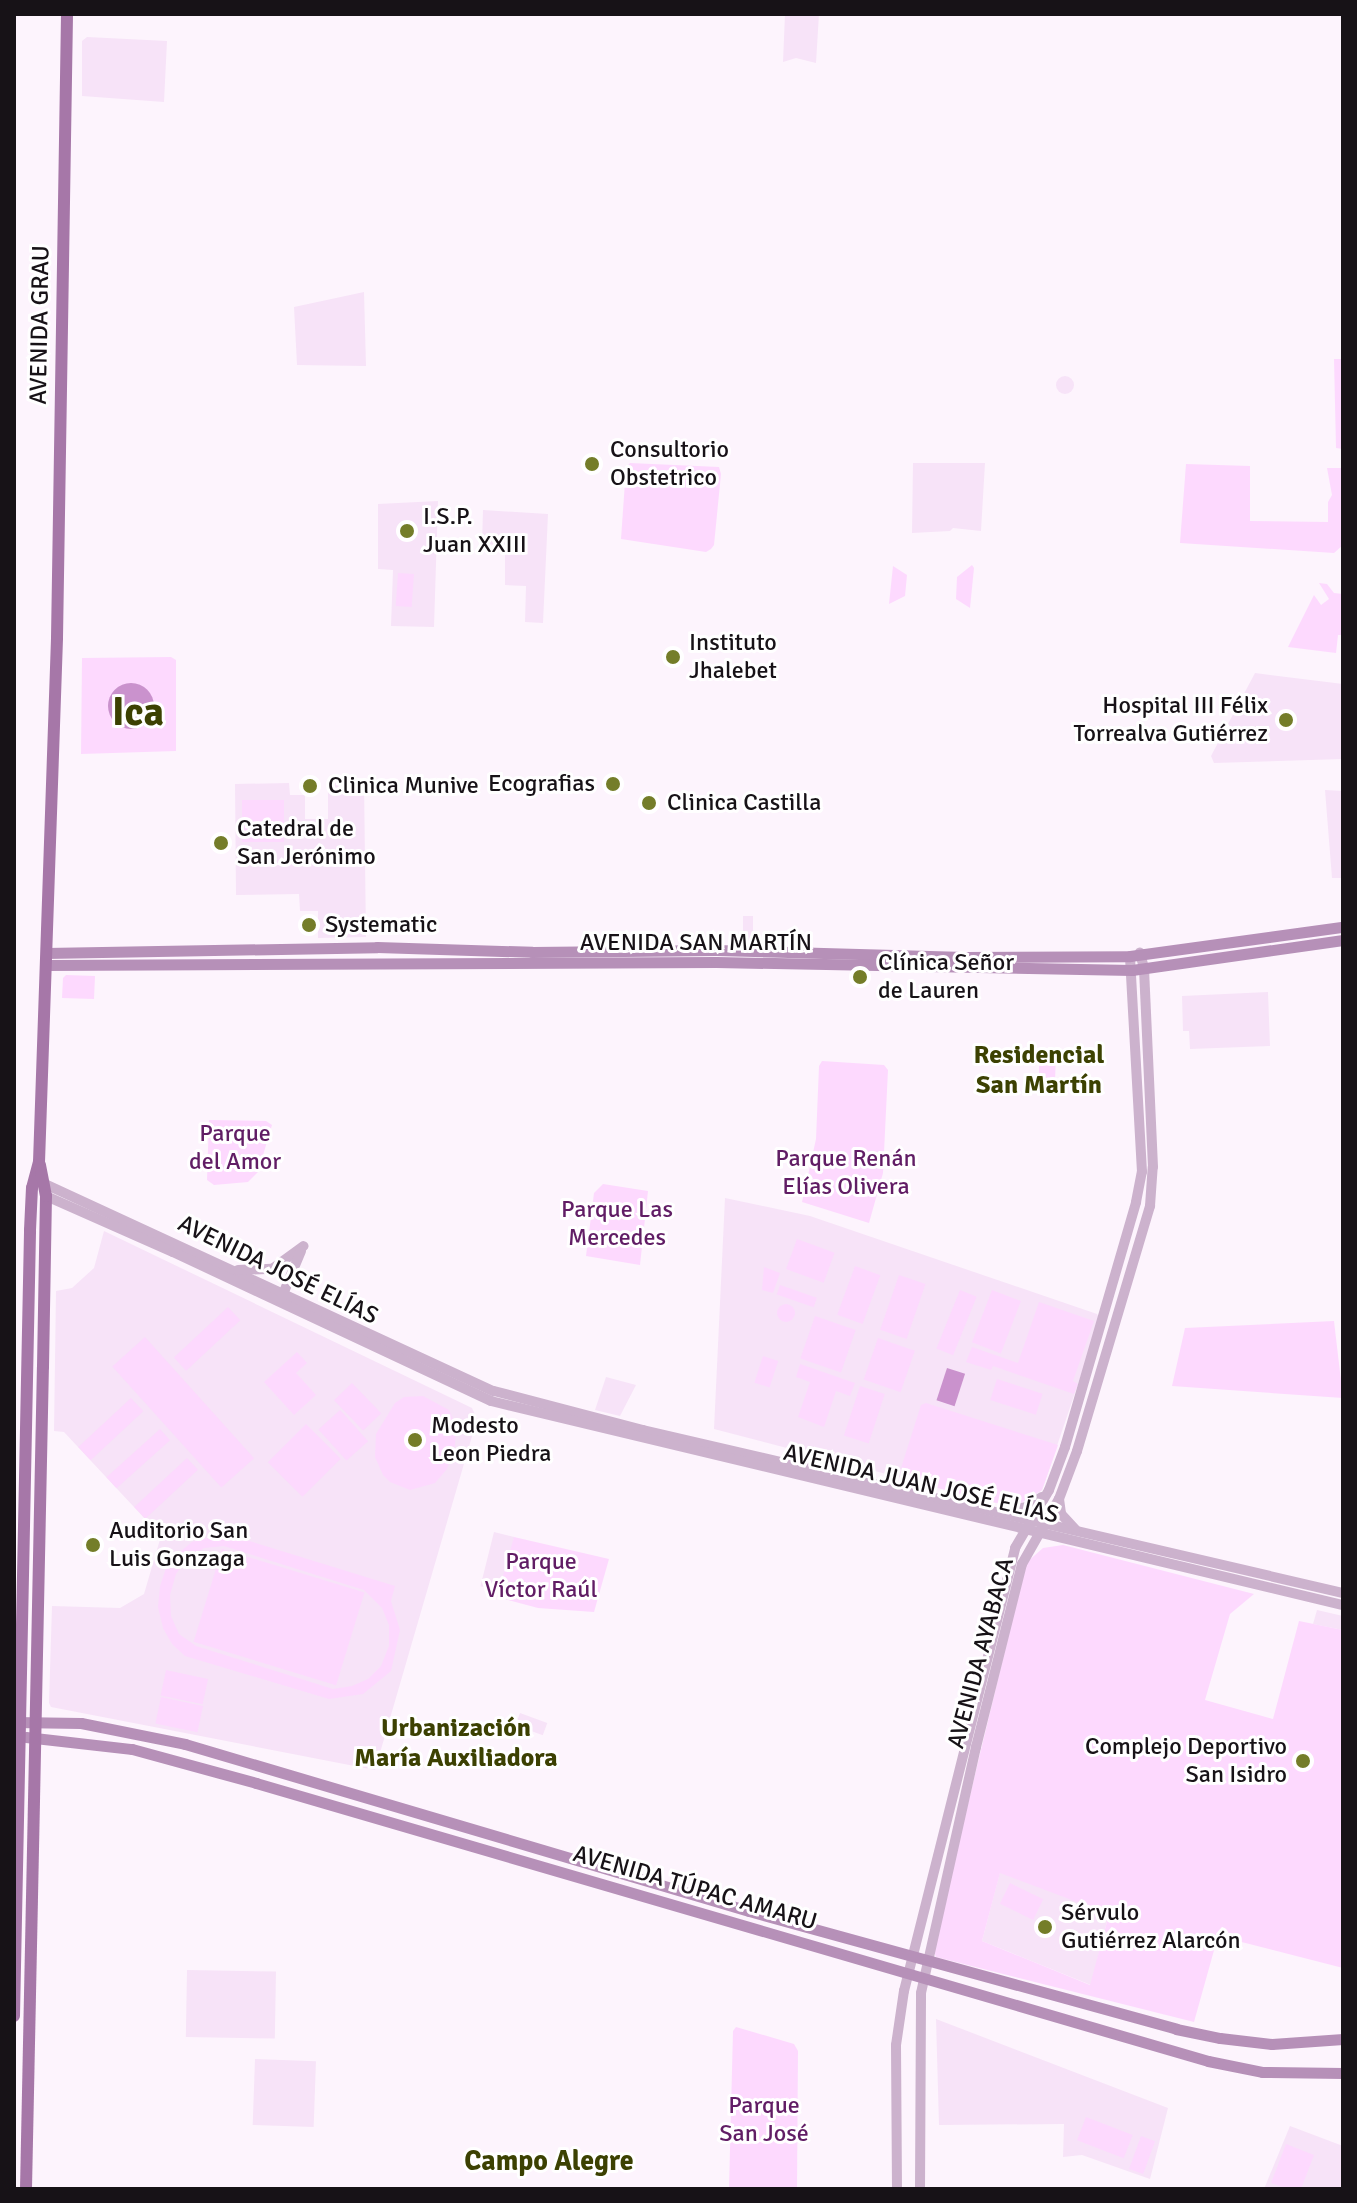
<!DOCTYPE html>
<html>
<head>
<meta charset="utf-8">
<style>
  body { margin:0 }
  #map { position:relative; width:1357px; height:2203px; overflow:hidden; background:#fdf4fd; font-family:Signika,sans-serif }
  div>[style] { position:absolute }
  .built>* { inset:0; background:#f7e3f8; transform-origin:0 0 }
  .round { border-radius:50% }
  .green>* { inset:0; background:#fdd9fe; transform-origin:0 0 }
  .water>* { inset:0; background:#ca92cd; transform-origin:0 0 }
  .tertiary>* { height:10px; margin:-5px; padding:0 5px; transform-origin:5px; border-radius:5px; background:#ccb2cd }
  .secondary>* { height:11px; margin:-5.5px; padding:0 5.5px; transform-origin:5.5px; border-radius:5.5px; background:#b690b8 }
  .primary>* { height:12px; margin:-6px; padding:0 6px; transform-origin:6px; border-radius:6px; background:#a677a8 }
  .dots>* { width:22px; height:22px; translate:-50% -50%; box-sizing:border-box; border:4px solid #fff; border-radius:50% }
  span { translate:-50% -50%; white-space:nowrap; text-align:center; line-height:1.15; -webkit-text-stroke:6px #fff; paint-order:stroke }
  .street-label { font-size:24px; color:#171217 }
  .poi-label { font-size:24px; color:#171217 }
  .left { translate:0 -50%; text-align:left }
  .right { translate:-100% -50%; text-align:right }
  .park-label { font-size:24px; color:#611d65 }
  .neighbourhood-label { font-size:26px; color:#3c4102; font-weight:700 }
  .quarter-label { font-size:28px; color:#3c4102; font-weight:700 }
  .town-label { font-size:40px; color:#3c4102; font-weight:700 }
  .frame { position:absolute; inset:0; border:16px solid #171217; pointer-events:none }
</style>
</head>
<body>
<div id="map">
  <div class="built">
    <div style="clip-path:polygon(785px 14px,819px 14px,816px 63px,796px 58px,783px 62px)"></div>
    <div style="clip-path:polygon(87px 37px,167px 41px,164px 102px,82px 96px,82px 41px)"></div>
    <div style="clip-path:polygon(364px 292px,366px 366px,297px 365px,294px 307px)"></div>
    <div class="round" style="left:1056px;top:376px;width:18px;height:18px"></div>
    <div style="clip-path:polygon(913px 463px,985px 463px,981px 531px,953px 528px,950px 531px,912px 533px)"></div>
    <div style="clip-path:polygon(438px 501px,434px 627px,391px 626px,393px 570px,378px 569px,378px 504px)"></div>
    <div style="clip-path:polygon(483px 510px,548px 514px,543px 623px,525px 622px,526px 586px,505px 585px,505px 545px,482px 544px)"></div>
    <div style="clip-path:polygon(1255px 673px,1343px 684px,1343px 759px,1214px 763px,1211px 756px)"></div>
    <div style="clip-path:polygon(364px 782px,366px 937px,318px 938px,318px 911px,300px 911px,299px 894px,236px 895px,235px 784px,289px 783px,290px 795px,305px 795px,305px 819px,328px 819px,328px 783px)"></div>
    <div style="clip-path:polygon(1325px 790px,1343px 791px,1343px 878px,1332px 878px)"></div>
    <div style="left:753px;top:916px;width:25px;height:10px;rotate:90deg"></div>
    <div style="clip-path:polygon(1268px 992px,1270px 1046px,1190px 1049px,1189px 1031px,1183px 1031px,1182px 996px)"></div>
    <div style="clip-path:polygon(725px 1198px,810px 1216px,1097px 1314px,1100px 1319px,1042px 1490px,1027px 1501px,1001px 1504px,714px 1429px)"></div>
    <div style="clip-path:polygon(104px 1231px,472px 1408px,477px 1419px,375px 1770px,51px 1707px,49px 1703px,52px 1606px,120px 1608px,144px 1594px,161px 1536px,64px 1432px,54px 1431px,56px 1291px,72px 1288px,94px 1268px)"></div>
    <div style="clip-path:polygon(606px 1377px,636px 1385px,620px 1416px,595px 1410px)"></div>
    <div style="left:494px;top:1532px;width:21px;height:56px;rotate:14deg"></div>
    <div style="clip-path:polygon(1317px 1610px,1343px 1616px,1343px 1630px,1313px 1624px)"></div>
    <div style="left:520px;top:1713px;width:29px;height:13px;rotate:20deg"></div>
    <div style="clip-path:polygon(1000px 1872px,1109px 1913px,1091px 1985px,982px 1941px)"></div>
    <div style="left:187px;top:1970px;width:89px;height:67px;rotate:1deg"></div>
    <div style="clip-path:polygon(936px 2019px,1168px 2108px,1150px 2179px,1082px 2155px,1063px 2157px,1064px 2124px,939px 2125px)"></div>
    <div style="left:255px;top:2059px;width:61px;height:66px;rotate:2deg"></div>
    <div style="clip-path:polygon(1290px 2126px,1343px 2146px,1343px 2189px,1264px 2189px)"></div>
  </div>
  <div class="green">
    <div style="clip-path:polygon(1334px 359px,1343px 359px,1343px 449px,1336px 448px)"></div>
    <div style="clip-path:polygon(630px 463px,719px 467px,721px 474px,714px 545px,711px 549px,706px 552px,621px 539px,626px 468px)"></div>
    <div style="clip-path:polygon(1186px 464px,1250px 466px,1250px 521px,1328px 522px,1328px 502px,1332px 495px,1327px 468px,1343px 468px,1343px 545px,1334px 553px,1180px 543px)"></div>
    <div style="clip-path:polygon(972px 565px,974px 568px,970px 608px,956px 599px,957px 577px)"></div>
    <div style="clip-path:polygon(893px 566px,907px 575px,905px 596px,889px 604px)"></div>
    <div style="left:398px;top:573px;width:16px;height:33px;rotate:4deg"></div>
    <div style="clip-path:polygon(1319px 583px,1327px 584px,1334px 593px,1343px 594px,1343px 635px,1338px 635px,1336px 653px,1288px 647px,1314px 595px,1321px 605px,1329px 599px)"></div>
    <div style="clip-path:polygon(171px 657px,176px 660px,176px 751px,81px 754px,82px 658px)"></div>
    <div style="left:242px;top:800px;width:42px;height:42px"></div>
    <div style="clip-path:polygon(66px 975px,95px 976px,94px 999px,62px 998px,63px 978px)"></div>
    <div style="clip-path:polygon(1039px 1051px,1056px 1054px,1055px 1081px,1039px 1082px)"></div>
    <div style="clip-path:polygon(822px 1061px,884px 1065px,888px 1070px,883px 1173px,869px 1223px,802px 1202px,816px 1139px,819px 1066px)"></div>
    <div style="clip-path:polygon(209px 1120px,266px 1121px,272px 1125px,258px 1172px,248px 1182px,214px 1185px,207px 1180px)"></div>
    <div style="clip-path:polygon(603px 1184px,648px 1191px,640px 1265px,586px 1256px,594px 1193px)"></div>
    <div style="left:797px;top:1239px;width:40px;height:32px;rotate:20deg"></div>
    <div style="left:855px;top:1266px;width:27px;height:52px;rotate:20deg"></div>
    <div style="clip-path:polygon(764px 1267px,780px 1273px,773px 1293px,762px 1290px)"></div>
    <div style="left:899px;top:1275px;width:28px;height:58px;rotate:19deg"></div>
    <div style="left:780px;top:1285px;width:39px;height:10px;rotate:19deg"></div>
    <div style="left:960px;top:1290px;width:18px;height:63px;rotate:22deg"></div>
    <div style="left:992px;top:1290px;width:31px;height:56px;rotate:21deg"></div>
    <div style="clip-path:polygon(1039px 1302px,1094px 1321px,1073px 1381px,1078px 1384px,1074px 1394px,993px 1366px,991px 1370px,966px 1362px,972px 1347px,1018px 1363px)"></div>
    <div class="round" style="left:777px;top:1304px;width:18px;height:18px"></div>
    <div style="left:228px;top:1307px;width:18px;height:74px;rotate:47deg"></div>
    <div style="left:815px;top:1316px;width:43px;height:45px;rotate:19deg"></div>
    <div style="clip-path:polygon(1334px 1321px,1343px 1398px,1172px 1386px,1185px 1328px)"></div>
    <div style="left:145px;top:1337px;width:163px;height:44px;rotate:48deg"></div>
    <div style="left:878px;top:1338px;width:39px;height:44px;rotate:19deg"></div>
    <div style="clip-path:polygon(297px 1352px,307px 1363px,296px 1373px,316px 1395px,294px 1415px,264px 1382px)"></div>
    <div style="left:763px;top:1356px;width:16px;height:28px;rotate:18deg"></div>
    <div style="clip-path:polygon(800px 1364px,855px 1383px,850px 1396px,836px 1391px,824px 1427px,798px 1417px,810px 1382px,796px 1377px)"></div>
    <div style="left:997px;top:1379px;width:48px;height:22px;rotate:18deg"></div>
    <div style="left:352px;top:1383px;width:42px;height:25px;rotate:46deg"></div>
    <div style="left:860px;top:1386px;width:26px;height:52px;rotate:18deg"></div>
    <div style="clip-path:polygon(423px 1396px,449px 1410px,456px 1427px,455px 1445px,447px 1469px,435px 1483px,410px 1490px,390px 1482px,383px 1475px,375px 1457px,376px 1434px,395px 1403px,404px 1397px)"></div>
    <div style="left:131px;top:1398px;width:18px;height:72px;rotate:47deg"></div>
    <div style="clip-path:polygon(926px 1403px,1058px 1445px,1042px 1490px,1021px 1503px,1001px 1504px,906px 1480px,909px 1471px,901px 1468px,921px 1405px)"></div>
    <div style="left:340px;top:1410px;width:42px;height:29px;rotate:48deg"></div>
    <div style="left:306px;top:1424px;width:49px;height:54px;rotate:45deg"></div>
    <div style="left:160px;top:1429px;width:15px;height:72px;rotate:48deg"></div>
    <div style="left:187px;top:1458px;width:16px;height:72px;rotate:47deg"></div>
    <div style="clip-path:polygon(evenodd,217px 1531px,395px 1586px,391px 1601px,400px 1630px,391px 1671px,363px 1694px,329px 1699px,185px 1656px,172px 1644px,163px 1628px,158px 1607px,160px 1586px,167px 1565px,181px 1551px,192px 1542px,215px 1536px,217px 1531px,224px 1546px,364px 1590px,382px 1608px,389px 1625px,389px 1646px,381px 1666px,368px 1679px,352px 1686px,333px 1689px,196px 1646px,179px 1634px,171px 1616px,170px 1595px,176px 1574px,186px 1560px,204px 1548px,224px 1546px)"></div>
    <div style="clip-path:polygon(514px 1537px,609px 1559px,594px 1612px,538px 1608px,497px 1597px)"></div>
    <div style="clip-path:polygon(evenodd,1063px 1545px,1254px 1594px,1230px 1614px,1205px 1700px,1273px 1719px,1299px 1621px,1343px 1630px,1343px 1968px,1218px 1936px,1194px 2022px,936px 1957px,933px 1949px,1026px 1563px,1043px 1548px,1063px 1545px,1000px 1873px,1109px 1914px,1090px 1985px,982px 1941px,1000px 1873px)"></div>
    <div style="left:222px;top:1549px;width:149px;height:97px;rotate:17deg"></div>
    <div style="left:166px;top:1670px;width:43px;height:26px;rotate:12deg"></div>
    <div style="left:161px;top:1697px;width:43px;height:27px;rotate:12deg"></div>
    <div style="left:1010px;top:1883px;width:37px;height:23px;rotate:26deg"></div>
    <div style="clip-path:polygon(736px 2027px,794px 2044px,798px 2051px,797px 2189px,729px 2189px,733px 2031px)"></div>
    <div style="left:1086px;top:2117px;width:50px;height:25px;rotate:21deg"></div>
    <div style="left:1141px;top:2136px;width:15px;height:35px;rotate:20deg"></div>
    <div style="clip-path:polygon(1286px 2144px,1314px 2155px,1301px 2189px,1288px 2189px,1271px 2183px)"></div>
  </div>
  <div class="water">
    <div class="round" style="left:108px;top:683px;width:46px;height:46px"></div>
    <div style="left:947px;top:1368px;width:19px;height:34px;rotate:18deg"></div>
  </div>
  <div class="tertiary">
    <div style="left:45px;top:1184px;width:494px;rotate:24.8deg"></div>
    <div style="left:494px;top:1391px;width:154px;rotate:14.7deg"></div>
    <div style="left:643px;top:1430px;width:719px;rotate:13.11deg"></div>
    <div style="left:46px;top:1196px;width:139px;rotate:23.8deg"></div>
    <div style="left:173px;top:1252px;width:351px;rotate:25.1deg"></div>
    <div style="left:491px;top:1401px;width:876px;rotate:13.47deg"></div>
    <div style="left:238px;top:1270px;width:34px;rotate:-2deg"></div>
    <div style="left:272px;top:1269px;width:39px;rotate:-36deg"></div>
    <div style="left:281px;top:1299px;width:52px;rotate:-67.4deg"></div>
    <div style="left:1059px;top:1499px;width:15px;rotate:82deg"></div>
    <div style="left:1061px;top:1514px;width:21px;rotate:47deg"></div>
    <div style="left:1006px;top:1511px;width:21px;rotate:-11deg"></div>
    <div style="left:1027px;top:1507px;width:18px;rotate:-34deg"></div>
    <div style="left:897px;top:2189px;width:144px;rotate:-90.4deg"></div>
    <div style="left:896px;top:2045px;width:55px;rotate:-81.6deg"></div>
    <div style="left:904px;top:1991px;width:457px;rotate:-75.9deg"></div>
    <div style="left:1015px;top:1548px;width:67px;rotate:-59.6deg"></div>
    <div style="left:1049px;top:1490px;width:46px;rotate:-69.6deg"></div>
    <div style="left:1065px;top:1447px;width:255px;rotate:-73.8deg"></div>
    <div style="left:1136px;top:1202px;width:31px;rotate:-79deg"></div>
    <div style="left:1142px;top:1172px;width:216px;rotate:-93.2deg"></div>
    <div style="left:920px;top:2189px;width:196px;rotate:-89.7deg"></div>
    <div style="left:921px;top:1993px;width:252px;rotate:-77.4deg"></div>
    <div style="left:976px;top:1747px;width:189px;rotate:-75.9deg"></div>
    <div style="left:1022px;top:1564px;width:75px;rotate:-60.4deg"></div>
    <div style="left:1059px;top:1499px;width:51px;rotate:-69.4deg"></div>
    <div style="left:1077px;top:1451px;width:256px;rotate:-73.4deg"></div>
    <div style="left:1150px;top:1206px;width:39px;rotate:-86deg"></div>
    <div style="left:1153px;top:1167px;width:199px;rotate:-92.6deg"></div>
    <div style="left:1144px;top:968px;width:16px;rotate:-105deg"></div>
  </div>
  <div class="secondary">
    <div style="left:46px;top:953px;width:331px;rotate:-1deg"></div>
    <div style="left:377px;top:947px;width:155px;rotate:1.8deg"></div>
    <div style="left:532px;top:952px;width:184px;rotate:-0.6deg"></div>
    <div style="left:716px;top:950px;width:249px;rotate:1.6deg"></div>
    <div style="left:965px;top:957px;width:165px;rotate:-0.3deg"></div>
    <div style="left:1130px;top:956px;width:215px;rotate:-7.8deg"></div>
    <div style="left:46px;top:965px;width:670px;rotate:-0.26deg"></div>
    <div style="left:716px;top:962px;width:416px;rotate:1.1deg"></div>
    <div style="left:1132px;top:970px;width:213px;rotate:-8.1deg"></div>
    <div style="left:14px;top:1722px;width:67px;rotate:0.9deg"></div>
    <div style="left:81px;top:1723px;width:106px;rotate:11.4deg"></div>
    <div style="left:185px;top:1744px;width:588px;rotate:16.49deg"></div>
    <div style="left:749px;top:1911px;width:443px;rotate:15.4deg"></div>
    <div style="left:1176px;top:2029px;width:45px;rotate:11.6deg"></div>
    <div style="left:1220px;top:2038px;width:52px;rotate:6.6deg"></div>
    <div style="left:1272px;top:2044px;width:71px;rotate:-4deg"></div>
    <div style="left:26px;top:1737px;width:107px;rotate:6.5deg"></div>
    <div style="left:132px;top:1749px;width:129px;rotate:15.3deg"></div>
    <div style="left:256px;top:1783px;width:992px;rotate:16.28deg"></div>
    <div style="left:1208px;top:2061px;width:55px;rotate:11.5deg"></div>
    <div style="left:1262px;top:2072px;width:81px;rotate:0.7deg"></div>
  </div>
  <div class="primary">
    <div style="left:14px;top:2016px;width:786px;rotate:-88.83deg"></div>
    <div style="left:30px;top:1230px;width:42px;rotate:-87.3deg"></div>
    <div style="left:32px;top:1188px;width:27px;rotate:-75deg"></div>
    <div style="left:39px;top:1162px;width:524px;rotate:-88.03deg"></div>
    <div style="left:57px;top:638px;width:624px;rotate:-89.08deg"></div>
    <div style="left:26px;top:2189px;width:822px;rotate:-88.82deg"></div>
    <div style="left:43px;top:1367px;width:171px;rotate:-89deg"></div>
    <div style="left:46px;top:1196px;width:32px;rotate:-101deg"></div>
  </div>
  <div class="dots">
    <div style="left:592px;top:464px;background:#747d29"></div>
    <div style="left:407px;top:531px;background:#747d29"></div>
    <div style="left:673px;top:657px;background:#747d29"></div>
    <div style="left:1286px;top:720px;background:#747d29"></div>
    <div style="left:613px;top:784px;background:#747d29"></div>
    <div style="left:310px;top:786px;background:#747d29"></div>
    <div style="left:649px;top:803px;background:#747d29"></div>
    <div style="left:221px;top:843px;background:#747d29"></div>
    <div style="left:309px;top:925px;background:#747d29"></div>
    <div style="left:860px;top:977px;background:#747d29"></div>
    <div style="left:415px;top:1440px;background:#747d29"></div>
    <div style="left:93px;top:1545px;background:#747d29"></div>
    <div style="left:1303px;top:1761px;background:#747d29"></div>
    <div style="left:1045px;top:1927px;background:#747d29"></div>
  </div>
  <div class="street-label">
    <span style="left:40px;top:325px;rotate:-89deg">AVENIDA GRAU</span>
    <span style="left:696px;top:943px">AVENIDA SAN MARTÍN</span>
    <span style="left:278px;top:1270px;rotate:26deg">AVENIDA JOSÉ ELÍAS</span>
    <span style="left:921px;top:1484px;rotate:13deg">AVENIDA JUAN JOSÉ ELÍAS</span>
    <span style="left:981px;top:1653px;rotate:-75deg">AVENIDA AYABACA</span>
    <span style="left:695px;top:1888px;rotate:16deg">AVENIDA TÚPAC AMARU</span>
  </div>
  <div class="poi-label">
    <span class="left" style="left:610px;top:464px">Consultorio<br>Obstetrico</span>
    <span class="left" style="left:423px;top:531px">I.S.P.<br>Juan XXIII</span>
    <span class="left" style="left:689px;top:657px">Instituto<br>Jhalebet</span>
    <span class="right" style="left:1268px;top:720px">Hospital III Félix<br>Torrealva Gutiérrez</span>
    <span class="right" style="left:595px;top:784px">Ecografias</span>
    <span class="left" style="left:328px;top:786px">Clinica Munive</span>
    <span class="left" style="left:667px;top:803px">Clinica Castilla</span>
    <span class="left" style="left:237px;top:843px">Catedral de<br>San Jerónimo</span>
    <span class="left" style="left:325px;top:925px">Systematic</span>
    <span class="left" style="left:878px;top:977px">Clínica Señor<br>de Lauren</span>
    <span class="left" style="left:431px;top:1440px">Modesto<br>Leon Piedra</span>
    <span class="left" style="left:109px;top:1545px">Auditorio San<br>Luis Gonzaga</span>
    <span class="right" style="left:1287px;top:1761px">Complejo Deportivo<br>San Isidro</span>
    <span class="left" style="left:1061px;top:1927px">Sérvulo<br>Gutiérrez Alarcón</span>
  </div>
  <div class="park-label">
    <span style="left:235px;top:1148px">Parque<br>del Amor</span>
    <span style="left:846px;top:1173px">Parque Renán<br>Elías Olivera</span>
    <span style="left:617px;top:1224px">Parque Las<br>Mercedes</span>
    <span style="left:541px;top:1576px">Parque<br>Víctor Raúl</span>
    <span style="left:764px;top:2120px">Parque<br>San José</span>
  </div>
  <div class="neighbourhood-label">
    <span style="left:1039px;top:1071px">Residencial<br>San Martín</span>
    <span style="left:456px;top:1744px">Urbanización<br>María Auxiliadora</span>
  </div>
  <div class="quarter-label">
    <span style="left:549px;top:2161px">Campo Alegre</span>
  </div>
  <div class="town-label">
    <span style="left:138px;top:712px">Ica</span>
  </div>
  <div class="frame"></div>
</div>
</body>
</html>
